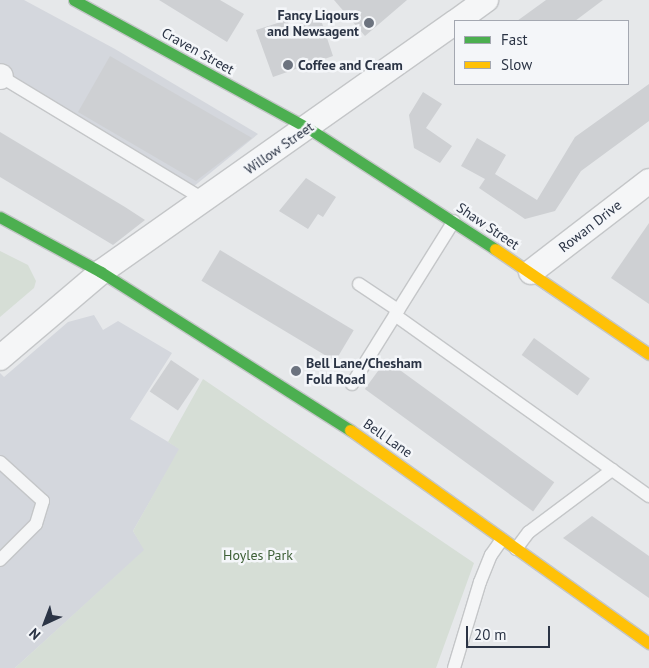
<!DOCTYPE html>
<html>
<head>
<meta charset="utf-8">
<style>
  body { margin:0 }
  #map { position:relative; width:649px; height:668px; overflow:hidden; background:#e6e8ea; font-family:"PT Sans",sans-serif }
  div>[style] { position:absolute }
  .built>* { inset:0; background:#d4d7dd }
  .green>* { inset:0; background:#d6ded6 }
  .building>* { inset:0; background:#ced0d3; transform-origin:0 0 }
  .roads { filter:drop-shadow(1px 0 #c4c6c8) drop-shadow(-1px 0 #c4c6c8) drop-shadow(0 1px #c4c6c8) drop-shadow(0 -1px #c4c6c8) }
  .lane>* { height:12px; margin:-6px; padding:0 6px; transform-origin:6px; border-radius:6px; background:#f5f6f7 }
  .street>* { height:24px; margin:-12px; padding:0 12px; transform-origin:12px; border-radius:12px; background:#f5f6f7 }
  .fast>* { height:11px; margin:-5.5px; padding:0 5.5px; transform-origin:5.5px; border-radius:5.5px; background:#4caf50 }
  .slow>* { height:11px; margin:-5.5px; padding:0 5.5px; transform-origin:5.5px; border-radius:5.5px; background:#ffc107 }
  .dots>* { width:14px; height:14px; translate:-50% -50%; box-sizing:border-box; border:2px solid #f4f6f9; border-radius:50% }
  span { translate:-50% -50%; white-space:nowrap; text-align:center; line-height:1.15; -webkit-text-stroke:5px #f4f6f9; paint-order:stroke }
  .poi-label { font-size:14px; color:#2b3445; font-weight:700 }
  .right { translate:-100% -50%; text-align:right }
  .left { translate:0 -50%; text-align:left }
  .street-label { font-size:14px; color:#2b3445 }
  .park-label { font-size:14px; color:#3f6138 }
  .legend { position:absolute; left:454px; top:20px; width:175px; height:65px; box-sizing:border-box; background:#f4f6f9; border:1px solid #a4a8b1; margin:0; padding:6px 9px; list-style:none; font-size:15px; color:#2b3445 }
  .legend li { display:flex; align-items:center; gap:10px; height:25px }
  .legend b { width:25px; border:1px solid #a4a8b1 }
  .north { position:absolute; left:20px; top:598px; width:50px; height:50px; -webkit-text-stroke:4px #f4f6f9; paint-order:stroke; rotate:223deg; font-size:14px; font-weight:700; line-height:20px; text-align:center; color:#2b3445 }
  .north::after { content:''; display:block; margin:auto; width:18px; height:22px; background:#2b3445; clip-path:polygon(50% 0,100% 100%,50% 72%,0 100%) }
  .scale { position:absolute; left:466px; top:626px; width:84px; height:22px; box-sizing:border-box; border:2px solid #2b3445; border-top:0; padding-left:6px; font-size:15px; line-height:18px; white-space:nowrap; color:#2b3445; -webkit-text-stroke:4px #f4f6f9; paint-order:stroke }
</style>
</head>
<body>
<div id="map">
  <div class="built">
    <div style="clip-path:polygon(0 0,24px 0,115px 49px,258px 134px,193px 187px,0 70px)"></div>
    <div style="clip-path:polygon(94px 315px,103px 330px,118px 321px,172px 353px,130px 419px,180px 449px,133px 531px,145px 550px,15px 668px,0 668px,0 373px,4px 377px,68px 322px)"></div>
  </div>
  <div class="green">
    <div style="clip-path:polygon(0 251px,28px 265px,36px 281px,34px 288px,0 317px)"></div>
    <div style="clip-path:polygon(203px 379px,474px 563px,436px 668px,15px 668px,144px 550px,133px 531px,179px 449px,168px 442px)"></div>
  </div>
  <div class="building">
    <div style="clip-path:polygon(159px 0,220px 0,244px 14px,227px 42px)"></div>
    <div style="clip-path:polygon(334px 0,407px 0,365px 36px)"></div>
    <div style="clip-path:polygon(546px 0,603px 0,575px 21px,517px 21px)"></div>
    <div style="clip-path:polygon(320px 17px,333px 56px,273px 77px,256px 30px,287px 20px,290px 27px)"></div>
    <div style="clip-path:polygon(110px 56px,252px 138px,196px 181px,78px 112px)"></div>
    <div style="clip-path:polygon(649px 84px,649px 121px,581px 171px,555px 211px,525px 219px,479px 188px,485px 179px,461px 166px,477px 138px,506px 155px,495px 174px,537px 200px,575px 137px)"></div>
    <div style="clip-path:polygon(423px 92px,442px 104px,426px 128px,452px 146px,440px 163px,414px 148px,409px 115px)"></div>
    <div style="clip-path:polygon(0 132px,125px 207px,145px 220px,113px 245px,0 177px)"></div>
    <div style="clip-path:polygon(306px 178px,336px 197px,323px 217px,318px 214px,308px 229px,279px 211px)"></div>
    <div style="clip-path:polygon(649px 223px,649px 304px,611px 278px)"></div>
    <div style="left:220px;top:250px;width:156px;height:36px;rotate:31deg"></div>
    <div style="left:534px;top:338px;width:69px;height:21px;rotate:36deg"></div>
    <div style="left:171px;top:360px;width:34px;height:38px;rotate:34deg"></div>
    <div style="left:386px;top:360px;width:208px;height:36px;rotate:36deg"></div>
    <div style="clip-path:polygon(592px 516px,649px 556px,649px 598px,563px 538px)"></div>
  </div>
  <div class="roads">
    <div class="lane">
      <div style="left:0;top:76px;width:240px;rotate:31.2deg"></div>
      <div style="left:359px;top:284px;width:47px;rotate:33.7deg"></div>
      <div style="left:395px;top:315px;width:312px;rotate:35.5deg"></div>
      <div style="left:352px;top:384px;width:192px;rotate:-58deg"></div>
      <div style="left:0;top:462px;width:58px;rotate:42.2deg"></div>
      <div style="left:43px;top:501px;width:24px;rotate:107deg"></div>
      <div style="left:36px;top:524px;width:51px;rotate:135deg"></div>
      <div style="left:516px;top:549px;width:21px;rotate:-53deg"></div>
      <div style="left:529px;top:532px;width:104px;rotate:-36.8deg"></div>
      <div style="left:454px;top:668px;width:90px;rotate:-73.2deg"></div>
      <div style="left:480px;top:582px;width:29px;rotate:-68deg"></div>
      <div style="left:491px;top:555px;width:19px;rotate:-55deg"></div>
    </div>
    <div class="street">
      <div style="left:457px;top:21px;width:36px;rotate:-36deg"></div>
      <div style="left:0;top:77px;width:1px;rotate:-45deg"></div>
      <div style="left:531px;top:272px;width:149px;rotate:-37.6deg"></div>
      <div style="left:0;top:358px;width:133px;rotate:-40.4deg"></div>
      <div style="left:101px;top:272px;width:433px;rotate:-35.2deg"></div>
    </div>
    <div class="fast">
      <div style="left:74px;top:0;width:267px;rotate:28.7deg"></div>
      <div style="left:308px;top:128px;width:223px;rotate:32.9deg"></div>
      <div style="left:0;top:217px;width:115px;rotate:28.6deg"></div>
      <div style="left:101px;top:272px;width:295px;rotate:32.4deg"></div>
    </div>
    <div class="slow">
      <div style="left:495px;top:249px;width:186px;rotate:34.3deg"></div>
      <div style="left:350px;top:430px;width:367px;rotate:35.5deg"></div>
    </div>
  </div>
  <div class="dots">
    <div style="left:369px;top:23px;background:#6c737f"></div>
    <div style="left:288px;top:65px;background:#6c737f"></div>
    <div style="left:296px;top:371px;background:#6c737f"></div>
  </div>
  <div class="poi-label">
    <span class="right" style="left:359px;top:23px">Fancy Liqours<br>and Newsagent</span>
    <span class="left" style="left:298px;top:65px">Coffee and Cream</span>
    <span class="left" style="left:306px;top:371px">Bell Lane/Chesham<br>Fold Road</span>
  </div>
  <div class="street-label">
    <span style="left:198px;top:51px;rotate:29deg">Craven Street</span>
    <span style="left:279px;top:148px;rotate:-35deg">Willow Street</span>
    <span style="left:488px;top:226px;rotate:34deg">Shaw Street</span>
    <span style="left:590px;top:226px;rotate:-38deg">Rowan Drive</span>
    <span style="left:388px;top:438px;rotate:35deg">Bell Lane</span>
  </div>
  <div class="park-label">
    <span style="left:258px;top:555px">Hoyles Park</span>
  </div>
  <ul class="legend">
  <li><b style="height:6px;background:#4caf50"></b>Fast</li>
  <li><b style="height:6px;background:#ffc107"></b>Slow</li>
  </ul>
  <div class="north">N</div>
  <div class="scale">20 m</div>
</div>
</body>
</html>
